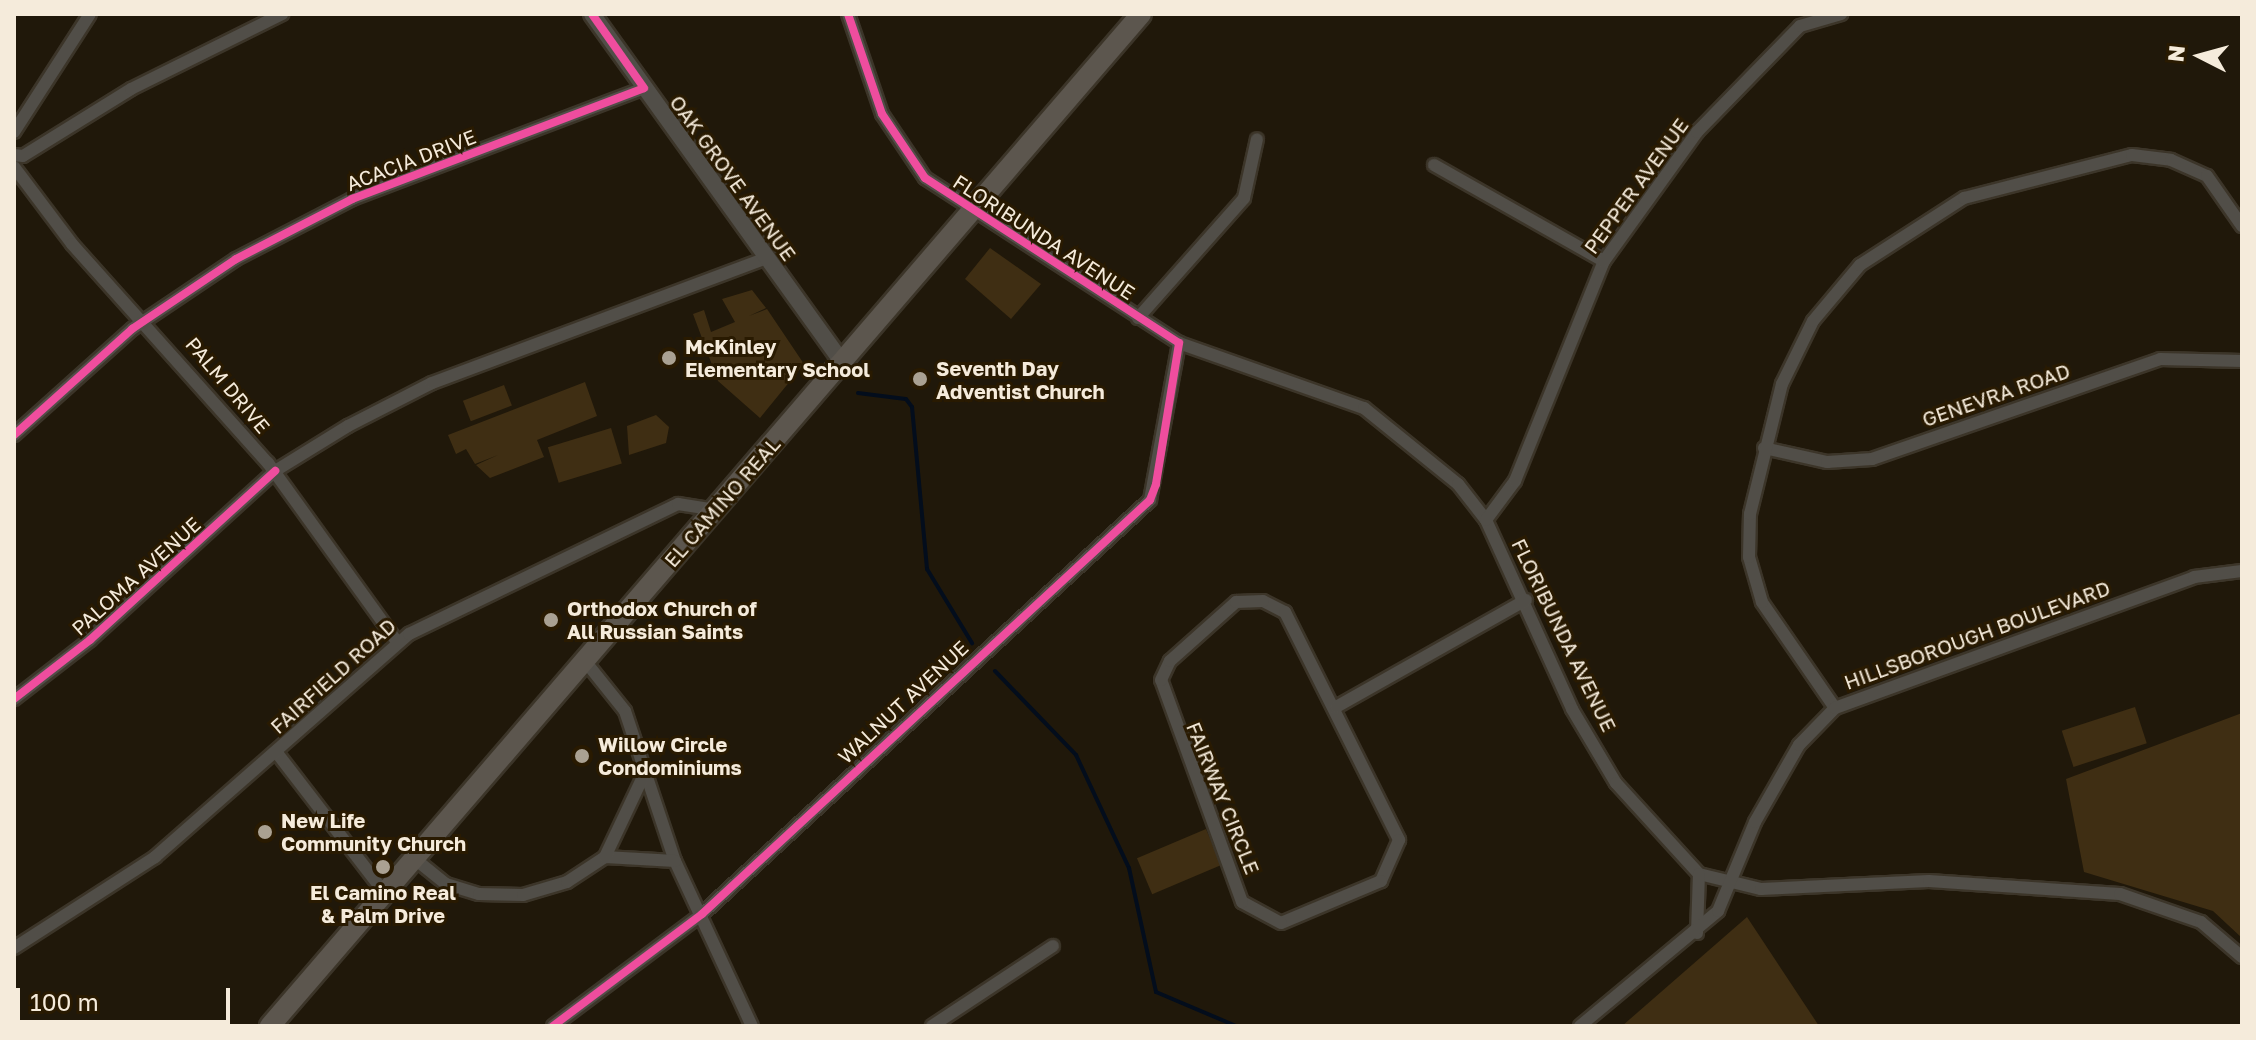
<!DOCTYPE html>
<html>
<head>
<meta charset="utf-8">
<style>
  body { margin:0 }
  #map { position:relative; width:2256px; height:1040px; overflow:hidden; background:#20180a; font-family:"Golos Text",sans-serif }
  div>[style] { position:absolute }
  .green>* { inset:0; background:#3f2e13; transform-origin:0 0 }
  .stream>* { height:4px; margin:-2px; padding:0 2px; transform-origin:2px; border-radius:2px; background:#030d1c }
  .roads { filter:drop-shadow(2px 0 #3c3529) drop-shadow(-2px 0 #3c3529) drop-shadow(0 2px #3c3529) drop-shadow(0 -2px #3c3529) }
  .minor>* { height:12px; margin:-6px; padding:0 6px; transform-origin:6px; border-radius:6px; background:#514e48 }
  .tertiary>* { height:16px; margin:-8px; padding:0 8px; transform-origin:8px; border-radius:8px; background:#514e48 }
  .primary>* { height:20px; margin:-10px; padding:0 10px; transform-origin:10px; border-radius:10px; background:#5c564e }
  .cycleway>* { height:8px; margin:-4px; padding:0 4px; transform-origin:4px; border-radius:4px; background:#ef4d9e }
  .dots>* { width:22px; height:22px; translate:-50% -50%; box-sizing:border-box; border:4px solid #291a01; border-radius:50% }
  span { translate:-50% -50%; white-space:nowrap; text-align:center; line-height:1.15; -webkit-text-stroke:6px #291a01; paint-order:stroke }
  .street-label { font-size:20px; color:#f5ebdb }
  .poi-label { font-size:20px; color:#f5ebdb; font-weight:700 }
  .left { translate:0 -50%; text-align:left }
  .frame { position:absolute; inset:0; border:16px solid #f5ebdb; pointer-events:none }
  .north { position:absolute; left:2160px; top:16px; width:80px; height:80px; -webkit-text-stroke:6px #291a01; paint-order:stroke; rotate:276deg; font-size:22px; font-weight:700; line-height:32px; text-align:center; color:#f5ebdb }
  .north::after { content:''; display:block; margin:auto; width:28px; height:36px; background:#f5ebdb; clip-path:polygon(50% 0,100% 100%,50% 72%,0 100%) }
  .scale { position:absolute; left:16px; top:988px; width:214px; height:36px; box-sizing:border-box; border:4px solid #f5ebdb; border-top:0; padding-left:10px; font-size:24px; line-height:28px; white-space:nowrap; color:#f5ebdb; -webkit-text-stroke:6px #291a01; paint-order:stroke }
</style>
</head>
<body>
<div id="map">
  <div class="green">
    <div style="clip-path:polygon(990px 248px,1041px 284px,1011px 319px,965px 279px)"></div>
    <div style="clip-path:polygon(752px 290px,766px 308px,749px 316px,767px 309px,804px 364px,760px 418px,718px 381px,693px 314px,704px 310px,711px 332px,735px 322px,722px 299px)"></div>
    <div style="clip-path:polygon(585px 382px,597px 416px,537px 440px,544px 457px,490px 478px,476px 465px,498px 455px,475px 464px,466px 449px,456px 454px,448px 435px)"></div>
    <div style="left:504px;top:385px;width:22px;height:44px;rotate:69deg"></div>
    <div style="clip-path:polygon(656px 415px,669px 427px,666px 443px,629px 455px,627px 426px)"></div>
    <div style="left:611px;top:428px;width:37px;height:66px;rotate:73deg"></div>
    <div style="left:2135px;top:707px;width:38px;height:77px;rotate:72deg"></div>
    <div style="clip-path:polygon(2242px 713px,2242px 938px,2213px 911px,2084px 872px,2066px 779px)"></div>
    <div style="left:1206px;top:829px;width:39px;height:75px;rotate:67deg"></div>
    <div style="clip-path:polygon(1747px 917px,1819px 1026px,1622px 1026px)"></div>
  </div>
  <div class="stream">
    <div style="left:858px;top:393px;width:48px;rotate:7.1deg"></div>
    <div style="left:906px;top:399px;width:10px;rotate:53deg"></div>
    <div style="left:912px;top:407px;width:163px;rotate:84.7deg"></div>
    <div style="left:927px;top:569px;width:87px;rotate:58.7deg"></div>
    <div style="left:995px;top:671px;width:117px;rotate:46deg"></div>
    <div style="left:1076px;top:755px;width:125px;rotate:64.9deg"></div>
    <div style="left:1129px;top:868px;width:127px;rotate:77.7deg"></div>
    <div style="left:1156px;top:992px;width:87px;rotate:23deg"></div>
  </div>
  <div class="roads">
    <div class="minor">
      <div style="left:848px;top:14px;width:106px;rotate:71.2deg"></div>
      <div style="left:882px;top:114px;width:77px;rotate:56.1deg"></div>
      <div style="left:925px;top:178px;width:303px;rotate:33deg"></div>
      <div style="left:1179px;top:343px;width:196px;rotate:19.4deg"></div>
      <div style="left:1364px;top:408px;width:121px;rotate:39deg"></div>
      <div style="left:1458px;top:484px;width:46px;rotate:52.1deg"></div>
      <div style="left:1486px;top:520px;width:208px;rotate:65.5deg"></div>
      <div style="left:1572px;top:709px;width:86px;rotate:59.3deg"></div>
      <div style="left:1616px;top:783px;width:123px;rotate:47.6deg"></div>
      <div style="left:1699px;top:874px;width:64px;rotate:13.6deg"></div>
      <div style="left:1761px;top:889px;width:168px;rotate:-2.7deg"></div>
      <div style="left:1929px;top:881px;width:191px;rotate:3.9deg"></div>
      <div style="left:2120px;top:894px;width:86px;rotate:19.1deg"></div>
      <div style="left:2201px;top:922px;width:54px;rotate:40.5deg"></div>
      <div style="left:14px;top:132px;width:140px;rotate:-57.2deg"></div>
      <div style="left:14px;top:155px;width:9px;rotate:6deg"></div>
      <div style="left:23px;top:156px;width:127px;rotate:-31.8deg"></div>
      <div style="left:131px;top:89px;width:169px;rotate:-26.4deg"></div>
      <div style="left:1434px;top:165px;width:195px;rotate:29.5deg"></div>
      <div style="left:14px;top:167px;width:96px;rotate:53deg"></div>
      <div style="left:72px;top:244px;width:294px;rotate:48.2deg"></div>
      <div style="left:268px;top:463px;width:221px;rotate:54.2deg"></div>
      <div style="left:1138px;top:318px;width:160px;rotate:-48.5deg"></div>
      <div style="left:1244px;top:198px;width:60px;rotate:-77.6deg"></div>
      <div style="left:14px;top:435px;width:159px;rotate:-41.9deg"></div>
      <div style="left:132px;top:329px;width:125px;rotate:-33.9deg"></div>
      <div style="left:236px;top:259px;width:131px;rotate:-27.3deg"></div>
      <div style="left:352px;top:199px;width:312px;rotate:-20.8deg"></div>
      <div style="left:1764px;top:448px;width:65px;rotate:12.5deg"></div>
      <div style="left:1827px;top:462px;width:45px;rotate:-3.8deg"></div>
      <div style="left:1872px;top:459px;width:305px;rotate:-19.1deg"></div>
      <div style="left:2160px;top:359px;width:82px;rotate:1.4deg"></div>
      <div style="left:1486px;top:520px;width:49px;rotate:-53.4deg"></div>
      <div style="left:1515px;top:481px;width:237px;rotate:-68deg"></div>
      <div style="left:1604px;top:261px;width:159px;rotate:-54.2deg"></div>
      <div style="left:1697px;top:132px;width:148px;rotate:-45.8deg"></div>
      <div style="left:1800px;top:26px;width:43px;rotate:-16.3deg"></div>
      <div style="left:1263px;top:601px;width:25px;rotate:27deg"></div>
      <div style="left:1285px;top:612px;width:255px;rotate:63.4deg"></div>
      <div style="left:1399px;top:840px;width:45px;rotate:113.7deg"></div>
      <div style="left:1381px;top:881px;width:108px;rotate:157.2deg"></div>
      <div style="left:1281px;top:923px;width:44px;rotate:-151.7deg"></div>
      <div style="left:1242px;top:902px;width:236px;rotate:-110deg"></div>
      <div style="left:1161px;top:680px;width:21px;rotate:-65deg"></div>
      <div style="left:1170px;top:661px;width:89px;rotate:-41.8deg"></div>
      <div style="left:1236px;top:602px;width:27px;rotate:-2deg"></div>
      <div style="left:585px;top:661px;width:64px;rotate:51.3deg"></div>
      <div style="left:625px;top:711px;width:158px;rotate:71.6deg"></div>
      <div style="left:675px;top:861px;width:182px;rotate:65deg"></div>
      <div style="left:14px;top:699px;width:96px;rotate:-37.8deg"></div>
      <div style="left:90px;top:640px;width:251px;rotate:-42.4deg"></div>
      <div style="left:275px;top:471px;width:86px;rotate:-31.7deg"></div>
      <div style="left:348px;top:426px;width:94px;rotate:-27.1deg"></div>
      <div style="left:432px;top:383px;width:358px;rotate:-20.5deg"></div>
      <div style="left:1336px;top:707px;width:218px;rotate:-29.4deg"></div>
      <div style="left:1835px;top:708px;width:129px;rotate:-124.6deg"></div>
      <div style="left:1762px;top:602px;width:47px;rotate:-106.1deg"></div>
      <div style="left:1749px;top:557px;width:43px;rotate:-88.7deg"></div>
      <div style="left:1750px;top:514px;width:134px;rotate:-76.2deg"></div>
      <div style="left:1782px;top:384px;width:70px;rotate:-63.8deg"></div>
      <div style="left:1813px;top:321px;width:73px;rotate:-50deg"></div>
      <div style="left:1860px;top:265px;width:124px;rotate:-32.8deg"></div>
      <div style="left:1964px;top:198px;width:173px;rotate:-14.4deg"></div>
      <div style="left:2132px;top:155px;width:39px;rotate:7deg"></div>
      <div style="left:2171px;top:160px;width:39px;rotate:24deg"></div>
      <div style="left:2207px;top:176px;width:61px;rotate:55deg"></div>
      <div style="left:277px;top:753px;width:177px;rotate:52.4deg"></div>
      <div style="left:605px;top:857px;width:70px;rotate:3.3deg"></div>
      <div style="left:415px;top:859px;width:40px;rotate:39deg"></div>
      <div style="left:446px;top:884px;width:34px;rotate:17deg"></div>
      <div style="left:479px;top:894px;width:44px;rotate:1.3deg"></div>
      <div style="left:523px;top:895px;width:46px;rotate:-16.5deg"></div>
      <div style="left:567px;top:882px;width:45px;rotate:-33.3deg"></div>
      <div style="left:605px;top:857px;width:89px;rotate:-64.6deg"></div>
      <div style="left:1697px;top:933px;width:59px;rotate:-88.1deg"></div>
      <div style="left:14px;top:948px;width:168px;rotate:-32.8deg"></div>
      <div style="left:155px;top:857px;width:338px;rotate:-41.3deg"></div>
      <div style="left:409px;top:634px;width:299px;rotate:-25.8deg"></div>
      <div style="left:678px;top:504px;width:38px;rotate:9deg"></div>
      <div style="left:553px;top:1026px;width:186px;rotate:-36.9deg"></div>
      <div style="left:702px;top:914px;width:610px;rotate:-42.74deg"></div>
      <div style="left:1150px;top:500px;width:160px;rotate:-79.5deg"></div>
      <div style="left:932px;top:1026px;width:145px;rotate:-33.5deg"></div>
      <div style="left:1580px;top:1026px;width:180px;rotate:-39.8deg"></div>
      <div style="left:1718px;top:911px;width:96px;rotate:-67.4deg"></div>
      <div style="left:1755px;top:822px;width:89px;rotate:-60.3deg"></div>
      <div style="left:1799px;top:745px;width:52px;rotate:-45.8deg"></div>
      <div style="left:1835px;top:708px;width:382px;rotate:-20deg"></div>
      <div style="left:2194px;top:577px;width:48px;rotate:-7.1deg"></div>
    </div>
    <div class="tertiary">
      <div style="left:592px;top:14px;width:430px;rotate:54.3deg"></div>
    </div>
    <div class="primary">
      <div style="left:270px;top:1026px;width:1335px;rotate:-49.28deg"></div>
    </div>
  </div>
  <div class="cycleway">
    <div style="left:14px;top:435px;width:159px;rotate:-41.9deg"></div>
    <div style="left:132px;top:329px;width:125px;rotate:-33.9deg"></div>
    <div style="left:236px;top:259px;width:131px;rotate:-27.3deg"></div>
    <div style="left:352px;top:199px;width:312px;rotate:-20.8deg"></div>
    <div style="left:644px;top:88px;width:90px;rotate:-125.1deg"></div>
    <div style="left:14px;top:699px;width:96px;rotate:-37.8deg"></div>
    <div style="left:90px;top:640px;width:251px;rotate:-42.4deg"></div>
    <div style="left:553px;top:1026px;width:186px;rotate:-36.9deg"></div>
    <div style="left:702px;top:914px;width:610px;rotate:-42.74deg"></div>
    <div style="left:1150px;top:500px;width:17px;rotate:-69deg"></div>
    <div style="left:1156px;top:484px;width:143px;rotate:-80.7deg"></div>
    <div style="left:1179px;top:343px;width:303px;rotate:-147deg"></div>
    <div style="left:925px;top:178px;width:77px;rotate:-123.9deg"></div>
    <div style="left:882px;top:114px;width:106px;rotate:-108.8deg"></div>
  </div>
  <div class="dots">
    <div style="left:669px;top:358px;background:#aaa192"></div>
    <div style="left:920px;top:379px;background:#aaa192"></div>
    <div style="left:551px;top:620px;background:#aaa192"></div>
    <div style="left:582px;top:756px;background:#aaa192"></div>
    <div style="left:265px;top:832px;background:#aaa192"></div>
    <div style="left:383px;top:867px;background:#aaa192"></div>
  </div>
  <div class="street-label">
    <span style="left:411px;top:160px;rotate:-21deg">ACACIA DRIVE</span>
    <span style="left:733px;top:178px;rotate:54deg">OAK GROVE AVENUE</span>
    <span style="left:1636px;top:186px;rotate:-54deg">PEPPER AVENUE</span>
    <span style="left:1044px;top:237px;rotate:33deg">FLORIBUNDA AVENUE</span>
    <span style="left:228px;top:385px;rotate:50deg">PALM DRIVE</span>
    <span style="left:1996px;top:395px;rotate:-19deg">GENEVRA ROAD</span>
    <span style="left:722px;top:502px;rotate:-49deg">EL CAMINO REAL</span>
    <span style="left:136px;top:576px;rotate:-42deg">PALOMA AVENUE</span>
    <span style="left:1564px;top:635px;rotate:64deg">FLORIBUNDA AVENUE</span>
    <span style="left:1977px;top:635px;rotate:-20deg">HILLSBOROUGH BOULEVARD</span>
    <span style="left:333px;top:676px;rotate:-42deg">FAIRFIELD ROAD</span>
    <span style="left:903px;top:702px;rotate:-43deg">WALNUT AVENUE</span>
    <span style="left:1223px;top:798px;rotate:68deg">FAIRWAY CIRCLE</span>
  </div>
  <div class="poi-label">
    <span class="left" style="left:685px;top:358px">McKinley<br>Elementary School</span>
    <span class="left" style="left:936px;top:380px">Seventh Day<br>Adventist Church</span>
    <span class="left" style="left:567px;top:620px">Orthodox Church of<br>All Russian Saints</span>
    <span class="left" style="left:598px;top:756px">Willow Circle<br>Condominiums</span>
    <span class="left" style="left:281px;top:832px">New Life<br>Community Church</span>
    <span style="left:383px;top:904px">El Camino Real<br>&amp; Palm Drive</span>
  </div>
  <div class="frame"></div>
  <div class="north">N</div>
  <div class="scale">100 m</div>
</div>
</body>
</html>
